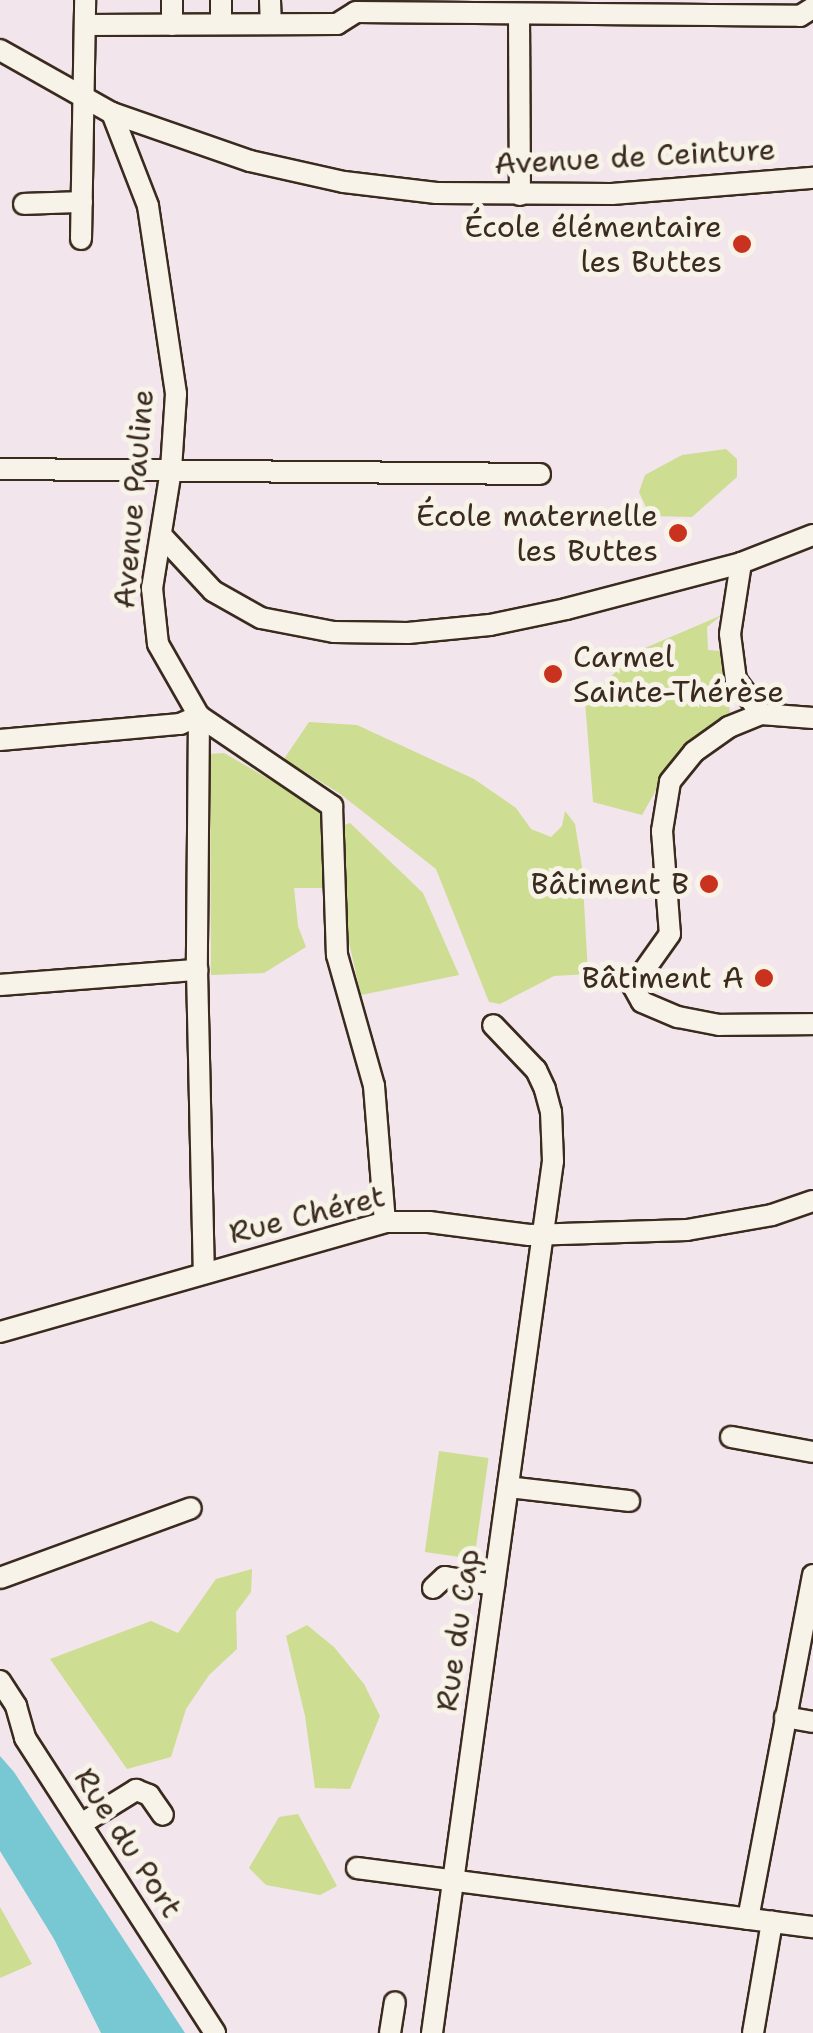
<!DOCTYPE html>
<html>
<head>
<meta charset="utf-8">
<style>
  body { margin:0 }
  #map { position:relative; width:813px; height:2033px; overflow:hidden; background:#f2e5eb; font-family:"Shantell Sans",sans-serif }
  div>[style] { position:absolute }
  .green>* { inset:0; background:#cddd91; transform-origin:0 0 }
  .water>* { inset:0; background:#78c8d3 }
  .roads { filter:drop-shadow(2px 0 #3b2a1e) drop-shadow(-2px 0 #3b2a1e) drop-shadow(0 2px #3b2a1e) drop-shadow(0 -2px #3b2a1e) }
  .minor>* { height:20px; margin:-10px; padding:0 10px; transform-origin:10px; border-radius:10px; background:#f7f3e8 }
  .dots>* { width:28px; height:28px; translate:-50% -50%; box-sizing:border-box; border:5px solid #f7f3e8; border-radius:50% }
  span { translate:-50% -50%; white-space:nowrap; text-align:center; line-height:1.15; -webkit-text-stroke:10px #f7f3e8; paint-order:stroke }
  .street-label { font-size:30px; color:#3b2a1e }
  .poi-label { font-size:30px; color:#3b2a1e }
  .right { translate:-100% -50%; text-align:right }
  .left { translate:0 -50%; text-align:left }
</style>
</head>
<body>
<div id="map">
  <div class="green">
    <div style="clip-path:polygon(726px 449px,737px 459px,737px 477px,692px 517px,650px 516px,639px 492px,645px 475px,682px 455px)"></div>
    <div style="clip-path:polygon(722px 615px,707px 627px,708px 650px,720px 651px,730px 712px,672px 762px,642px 815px,593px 802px,585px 701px,638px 651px)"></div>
    <div style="clip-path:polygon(309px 722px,357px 725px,474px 779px,516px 808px,531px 829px,551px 837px,562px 826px,565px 811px,575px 824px,582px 867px,588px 974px,554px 976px,500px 1004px,489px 1002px,436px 869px,339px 793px,284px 759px)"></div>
    <div style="clip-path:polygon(224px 753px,317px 807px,320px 813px,323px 888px,294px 888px,298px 926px,306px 947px,264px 973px,211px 975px,210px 754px)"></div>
    <div style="clip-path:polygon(350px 823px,423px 893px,459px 975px,361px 995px,348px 938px,342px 826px)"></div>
    <div style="left:439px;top:1451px;width:50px;height:102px;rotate:8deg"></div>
    <div style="clip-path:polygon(252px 1569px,251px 1592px,236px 1612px,237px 1649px,209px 1675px,186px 1709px,171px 1757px,127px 1769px,50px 1659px,151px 1621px,178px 1633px,216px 1579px)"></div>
    <div style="clip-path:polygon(307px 1625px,334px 1647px,364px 1684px,380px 1716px,350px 1789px,315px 1788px,305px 1716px,286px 1636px)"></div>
    <div style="clip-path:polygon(298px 1814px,337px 1886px,320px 1895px,266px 1885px,249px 1868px,279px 1817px)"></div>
    <div style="clip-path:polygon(0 1907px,32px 1964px,0 1978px)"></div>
  </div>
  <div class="water">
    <div style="clip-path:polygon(0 1756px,14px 1772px,185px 2033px,101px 2033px,54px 1939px,0 1851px)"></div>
  </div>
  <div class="roads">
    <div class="minor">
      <div style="left:172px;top:0;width:25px;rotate:90deg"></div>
      <div style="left:270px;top:0;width:24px;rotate:88deg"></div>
      <div style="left:519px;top:14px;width:181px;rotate:89.7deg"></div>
      <div style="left:221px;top:24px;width:24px;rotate:-90deg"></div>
      <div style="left:85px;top:25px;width:252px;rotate:-0.2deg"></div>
      <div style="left:337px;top:24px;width:22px;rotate:-32deg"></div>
      <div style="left:356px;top:12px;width:444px;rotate:0.5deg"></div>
      <div style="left:800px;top:16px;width:15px;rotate:-32deg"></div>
      <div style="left:0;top:50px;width:129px;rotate:29.4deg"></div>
      <div style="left:112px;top:113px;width:100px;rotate:68.8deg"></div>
      <div style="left:148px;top:206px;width:190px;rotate:81.5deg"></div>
      <div style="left:176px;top:394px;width:76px;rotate:93.8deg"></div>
      <div style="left:171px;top:470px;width:120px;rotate:99.1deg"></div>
      <div style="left:152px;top:588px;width:56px;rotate:83.9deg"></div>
      <div style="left:158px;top:644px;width:83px;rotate:60.3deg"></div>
      <div style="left:199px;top:716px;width:161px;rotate:34.1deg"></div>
      <div style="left:332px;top:806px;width:149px;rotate:88.1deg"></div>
      <div style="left:337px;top:955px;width:136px;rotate:74.2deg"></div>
      <div style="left:374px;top:1086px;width:136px;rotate:85.4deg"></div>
      <div style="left:112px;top:113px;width:146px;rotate:19.2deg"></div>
      <div style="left:250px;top:161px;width:96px;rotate:12.6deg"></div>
      <div style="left:344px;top:182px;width:93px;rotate:6.8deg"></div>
      <div style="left:436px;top:193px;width:176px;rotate:0.3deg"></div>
      <div style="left:612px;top:194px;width:202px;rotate:-4.6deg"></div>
      <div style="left:24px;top:204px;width:58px;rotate:-2deg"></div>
      <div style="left:81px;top:239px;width:239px;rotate:-89deg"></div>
      <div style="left:0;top:469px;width:540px;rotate:0.53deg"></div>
      <div style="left:161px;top:535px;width:76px;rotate:47.1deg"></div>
      <div style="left:213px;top:591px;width:55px;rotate:29.4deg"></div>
      <div style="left:261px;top:618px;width:74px;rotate:10.9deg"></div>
      <div style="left:334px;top:632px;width:74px;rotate:0.8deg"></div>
      <div style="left:408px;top:633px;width:82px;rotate:-5.6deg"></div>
      <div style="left:490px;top:625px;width:78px;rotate:-11.9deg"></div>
      <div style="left:566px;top:609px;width:181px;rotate:-14.7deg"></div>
      <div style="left:741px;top:563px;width:77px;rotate:-21.3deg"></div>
      <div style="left:741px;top:563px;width:72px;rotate:98.8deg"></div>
      <div style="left:730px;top:634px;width:46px;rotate:82.6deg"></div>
      <div style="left:736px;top:680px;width:42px;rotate:53.7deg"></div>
      <div style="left:761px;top:714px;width:52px;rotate:4.4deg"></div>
      <div style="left:761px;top:714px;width:35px;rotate:158deg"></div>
      <div style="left:729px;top:727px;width:43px;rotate:144.5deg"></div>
      <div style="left:694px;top:752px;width:38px;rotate:129deg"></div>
      <div style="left:670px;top:782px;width:50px;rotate:99.3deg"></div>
      <div style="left:662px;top:831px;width:103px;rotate:85.6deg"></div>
      <div style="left:670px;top:934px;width:64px;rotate:125.4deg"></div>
      <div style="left:633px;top:986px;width:18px;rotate:61deg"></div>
      <div style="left:642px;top:1002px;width:39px;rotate:23deg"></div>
      <div style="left:678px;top:1017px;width:42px;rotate:11deg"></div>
      <div style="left:719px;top:1025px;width:94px;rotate:-0.6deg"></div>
      <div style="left:199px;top:716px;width:254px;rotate:90.5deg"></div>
      <div style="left:197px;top:970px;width:303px;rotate:88.7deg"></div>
      <div style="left:0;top:740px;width:181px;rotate:-5.1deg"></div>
      <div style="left:180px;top:724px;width:21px;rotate:-23deg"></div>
      <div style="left:0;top:985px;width:198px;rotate:-4.4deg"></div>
      <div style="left:0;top:1332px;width:400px;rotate:-15.9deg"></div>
      <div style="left:385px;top:1222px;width:44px"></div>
      <div style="left:429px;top:1222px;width:101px;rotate:7.4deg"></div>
      <div style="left:529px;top:1235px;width:158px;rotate:-1.8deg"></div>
      <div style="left:687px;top:1230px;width:86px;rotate:-10deg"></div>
      <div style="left:772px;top:1215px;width:43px;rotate:-18.9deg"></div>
      <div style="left:731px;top:1437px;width:83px;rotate:10.4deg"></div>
      <div style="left:508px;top:1487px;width:122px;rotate:6.6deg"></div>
      <div style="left:0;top:1578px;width:203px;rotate:-20.1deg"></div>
      <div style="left:433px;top:1588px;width:16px;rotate:-43deg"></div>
      <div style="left:445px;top:1577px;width:50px;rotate:9.3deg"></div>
      <div style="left:0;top:1681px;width:30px;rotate:57deg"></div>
      <div style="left:16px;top:1706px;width:33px;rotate:74deg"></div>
      <div style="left:25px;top:1738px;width:351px;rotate:57.2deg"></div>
      <div style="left:785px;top:1717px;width:28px;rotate:10deg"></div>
      <div style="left:81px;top:1824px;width:65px;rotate:-31.7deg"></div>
      <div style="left:136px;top:1790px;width:14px;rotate:21deg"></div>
      <div style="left:149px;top:1795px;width:24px;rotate:55deg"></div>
      <div style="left:357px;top:1868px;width:460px;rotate:7.4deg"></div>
      <div style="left:748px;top:1919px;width:350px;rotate:-79.3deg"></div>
      <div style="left:390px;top:2033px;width:31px;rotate:-81deg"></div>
      <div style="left:432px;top:2033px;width:880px;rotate:-82.1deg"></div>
      <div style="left:553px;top:1161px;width:49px;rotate:-92.3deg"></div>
      <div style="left:551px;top:1112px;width:24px;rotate:-105deg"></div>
      <div style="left:545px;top:1089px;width:21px;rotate:-115deg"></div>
      <div style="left:536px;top:1070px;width:62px;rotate:-133.7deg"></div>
      <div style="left:753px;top:2033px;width:113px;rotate:-80.3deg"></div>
    </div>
  </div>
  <div class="dots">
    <div style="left:742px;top:244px;background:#c8321e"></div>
    <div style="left:678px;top:533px;background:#c8321e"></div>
    <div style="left:553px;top:674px;background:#c8321e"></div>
    <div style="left:709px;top:884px;background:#c8321e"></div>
    <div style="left:764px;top:978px;background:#c8321e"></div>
  </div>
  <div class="street-label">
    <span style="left:635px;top:157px;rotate:-3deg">Avenue de Ceinture</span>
    <span style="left:134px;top:499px;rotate:-85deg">Avenue Pauline</span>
    <span style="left:307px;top:1215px;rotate:-14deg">Rue Chéret</span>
    <span style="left:458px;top:1630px;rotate:-82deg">Rue du Cap</span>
    <span style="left:128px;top:1843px;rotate:57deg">Rue du Port</span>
  </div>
  <div class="poi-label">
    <span class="right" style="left:722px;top:244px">École élémentaire<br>les Buttes</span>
    <span class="right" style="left:658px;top:533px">École maternelle<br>les Buttes</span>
    <span class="left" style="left:573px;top:674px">Carmel<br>Sainte-Thérèse</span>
    <span class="right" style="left:689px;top:884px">Bâtiment B</span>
    <span class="right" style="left:744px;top:978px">Bâtiment A</span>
  </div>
</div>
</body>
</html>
